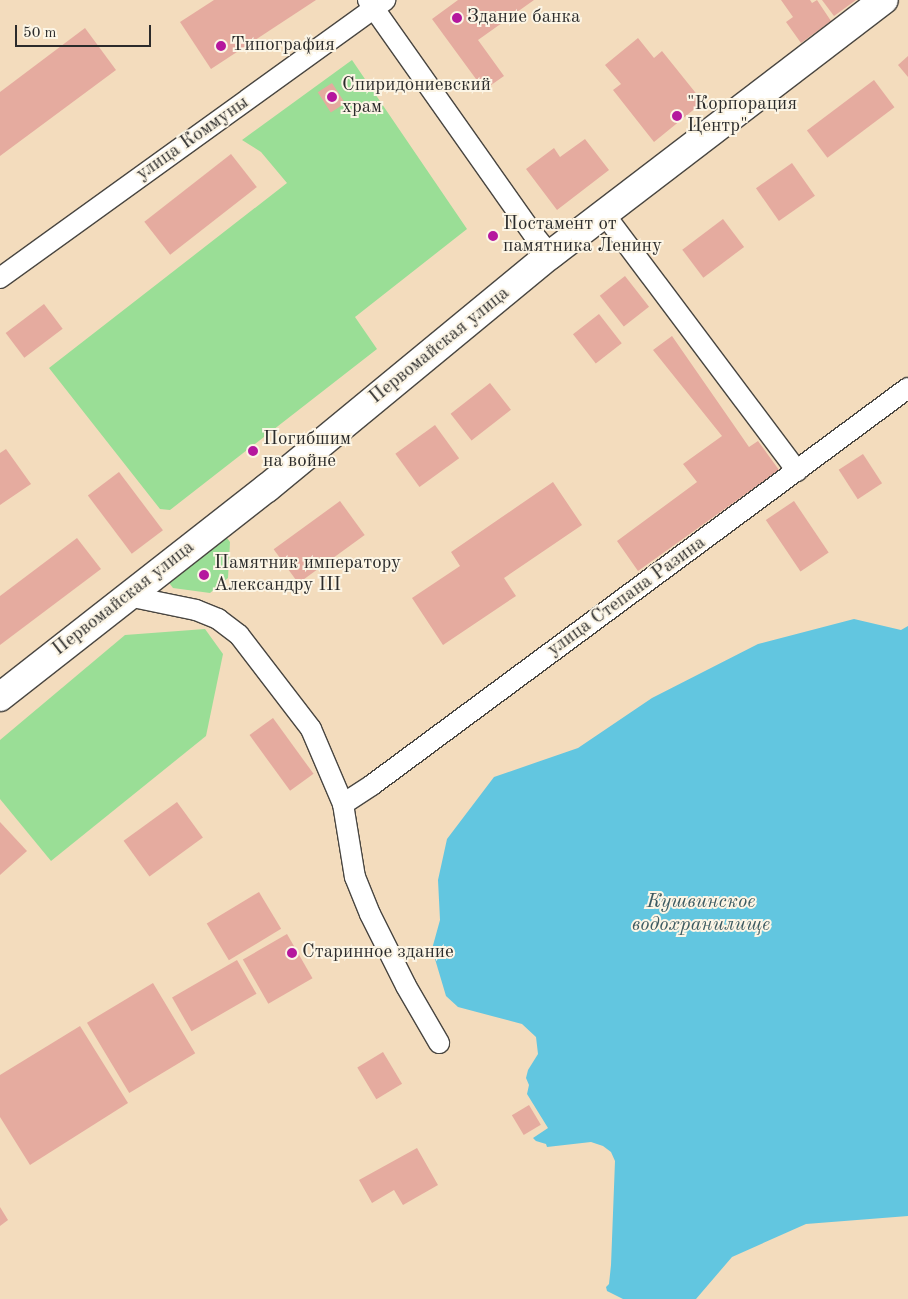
<!DOCTYPE html>
<html>
<head>
<meta charset="utf-8">
<style>
  body { margin:0 }
  #map { position:relative; width:908px; height:1299px; overflow:hidden; background:#f3dcbd; font-family:"Old Standard TT",serif }
  div>[style] { position:absolute }
  .green>* { inset:0; background:#9ade96 }
  .water>* { inset:0; background:#62c6e0 }
  .building>* { inset:0; background:#e5ab9f; transform-origin:0 0 }
  .roads { filter:drop-shadow(1px 0 #494641) drop-shadow(-1px 0 #494641) drop-shadow(0 1px #494641) drop-shadow(0 -1px #494641) }
  .street>* { height:20px; margin:-10px; padding:0 10px; transform-origin:10px; border-radius:10px; background:#fff }
  .secondary>* { height:28px; margin:-14px; padding:0 14px; transform-origin:14px; border-radius:14px; background:#fff }
  .dots>* { width:14px; height:14px; translate:-50% -50%; box-sizing:border-box; border:2px solid #fcf5e5; border-radius:50% }
  span { translate:-50% -50%; white-space:nowrap; text-align:center; line-height:1.15; -webkit-text-stroke:4px #fcf5e5; paint-order:stroke }
  .poi-label { font-size:19px; color:#2b2b2b }
  .left { translate:0 -50%; text-align:left }
  .street-label { font-size:19px; color:#2b2b2b }
  .water-label { font-size:20px; color:#3c5a61; font-style:italic }
  .scale { position:absolute; left:15px; top:25px; width:136px; height:22px; box-sizing:border-box; border:2px solid #2b2b2b; border-top:0; padding-left:6px; font-size:15px; line-height:18px; white-space:nowrap; color:#2b2b2b; -webkit-text-stroke:4px #fcf5e5; paint-order:stroke }
</style>
</head>
<body>
<div id="map">
  <div class="green">
    <div style="clip-path:polygon(352px 60px,467px 229px,355px 317px,377px 349px,170px 510px,160px 509px,49px 368px,287px 183px,261px 152px,242px 140px)"></div>
    <div style="clip-path:polygon(224px 534px,230px 542px,228px 578px,210px 593px,173px 588px,167px 580px)"></div>
    <div style="clip-path:polygon(205px 629px,223px 654px,206px 736px,51px 861px,0 799px,0 740px,125px 635px)"></div>
  </div>
  <div class="water">
    <div style="clip-path:polygon(854px 619px,901px 630px,908px 626px,908px 1216px,806px 1224px,732px 1257px,696px 1299px,623px 1299px,607px 1291px,606px 1287px,609px 1284px,611px 1265px,615px 1161px,611px 1152px,603px 1146px,591px 1142px,547px 1147px,546px 1144px,536px 1141px,533px 1138px,548px 1128px,527px 1094px,529px 1085px,526px 1078px,528px 1070px,538px 1054px,536px 1037px,522px 1024px,458px 1007px,446px 996px,432px 949px,440px 920px,438px 880px,447px 839px,494px 777px,578px 748px,652px 698px,758px 644px)"></div>
  </div>
  <div class="building">
    <div style="clip-path:polygon(214px 0,316px 0,211px 69px,180px 22px)"></div>
    <div style="clip-path:polygon(458px 0,534px 0,478px 40px,504px 76px,484px 90px,432px 19px)"></div>
    <div style="clip-path:polygon(781px 0,810px 0,812px 3px,817px 0,831px 21px,801px 43px,786px 22px,793px 17px)"></div>
    <div style="clip-path:polygon(822px 0,856px 0,834px 16px)"></div>
    <div style="clip-path:polygon(85px 28px,116px 70px,0 156px,0 92px)"></div>
    <div style="clip-path:polygon(638px 38px,654px 58px,662px 51px,703px 102px,654px 142px,613px 90px,621px 84px,605px 65px)"></div>
    <div style="clip-path:polygon(908px 56px,908px 77px,898px 65px)"></div>
    <div style="left:874px;top:80px;width:34px;height:84px;rotate:53deg"></div>
    <div style="left:332px;top:83px;width:24px;height:17px;rotate:57deg"></div>
    <div style="clip-path:polygon(585px 139px,609px 170px,557px 210px,526px 169px,554px 148px,560px 157px)"></div>
    <div style="left:231px;top:154px;width:42px;height:110px;rotate:52deg"></div>
    <div style="left:792px;top:163px;width:40px;height:44px;rotate:55deg"></div>
    <div style="left:723px;top:219px;width:35px;height:51px;rotate:53deg"></div>
    <div style="left:625px;top:276px;width:39px;height:32px;rotate:52deg"></div>
    <div style="left:44px;top:304px;width:31px;height:48px;rotate:53deg"></div>
    <div style="left:599px;top:314px;width:37px;height:33px;rotate:52deg"></div>
    <div style="clip-path:polygon(672px 336px,749px 447px,758px 441px,779px 470px,638px 571px,617px 541px,697px 482px,683px 464px,722px 436px,653px 350px)"></div>
    <div style="left:490px;top:383px;width:34px;height:50px;rotate:52deg"></div>
    <div style="left:435px;top:425px;width:41px;height:49px;rotate:54deg"></div>
    <div style="clip-path:polygon(6px 449px,31px 484px,0 505px,0 453px)"></div>
    <div style="left:863px;top:454px;width:35px;height:29px;rotate:57deg"></div>
    <div style="left:119px;top:472px;width:73px;height:39px;rotate:53deg"></div>
    <div style="clip-path:polygon(553px 482px,582px 525px,504px 578px,516px 596px,443px 645px,412px 598px,460px 566px,451px 552px)"></div>
    <div style="left:340px;top:501px;width:42px;height:82px;rotate:54deg"></div>
    <div style="left:794px;top:501px;width:62px;height:34px;rotate:56deg"></div>
    <div style="clip-path:polygon(77px 538px,101px 569px,0 645px,0 596px)"></div>
    <div style="left:273px;top:718px;width:69px;height:29px;rotate:54deg"></div>
    <div style="left:177px;top:802px;width:44px;height:66px;rotate:54deg"></div>
    <div style="clip-path:polygon(0 822px,27px 851px,0 875px)"></div>
    <div style="left:259px;top:892px;width:43px;height:61px;rotate:59deg"></div>
    <div style="left:287px;top:934px;width:51px;height:51px;rotate:60deg"></div>
    <div style="left:237px;top:960px;width:39px;height:75px;rotate:60deg"></div>
    <div style="left:153px;top:983px;width:82px;height:77px;rotate:59deg"></div>
    <div style="clip-path:polygon(80px 1026px,128px 1103px,30px 1165px,0 1117px,0 1075px)"></div>
    <div style="left:383px;top:1052px;width:37px;height:30px;rotate:59deg"></div>
    <div style="left:529px;top:1105px;width:23px;height:20px;rotate:59deg"></div>
    <div style="clip-path:polygon(417px 1148px,438px 1185px,403px 1205px,394px 1190px,372px 1203px,359px 1180px)"></div>
    <div style="clip-path:polygon(0 1207px,8px 1220px,0 1226px)"></div>
  </div>
  <div class="roads">
    <div class="street">
      <div style="left:368px;top:0;width:288px;rotate:54.8deg"></div>
      <div style="left:534px;top:235px;width:26px;rotate:51deg"></div>
      <div style="left:605px;top:215px;width:320px;rotate:53.1deg"></div>
      <div style="left:0;top:278px;width:475px;rotate:-35.8deg"></div>
      <div style="left:128px;top:596px;width:69px;rotate:11.6deg"></div>
      <div style="left:196px;top:610px;width:24px;rotate:22deg"></div>
      <div style="left:218px;top:619px;width:26px;rotate:37deg"></div>
      <div style="left:239px;top:635px;width:118px;rotate:52.5deg"></div>
      <div style="left:311px;top:729px;width:82px;rotate:66.9deg"></div>
      <div style="left:343px;top:804px;width:74px;rotate:80.7deg"></div>
      <div style="left:355px;top:877px;width:40px;rotate:68deg"></div>
      <div style="left:370px;top:914px;width:80px;rotate:63.4deg"></div>
      <div style="left:406px;top:986px;width:66px;rotate:59.9deg"></div>
      <div style="left:343px;top:804px;width:35px;rotate:-33deg"></div>
      <div style="left:372px;top:785px;width:667px;rotate:-36.53deg"></div>
    </div>
    <div class="secondary">
      <div style="left:0;top:697px;width:339px;rotate:-38.1deg"></div>
      <div style="left:267px;top:488px;width:367px;rotate:-39.5deg"></div>
      <div style="left:550px;top:255px;width:420px;rotate:-37.4deg"></div>
    </div>
  </div>
  <div class="dots">
    <div style="left:457px;top:18px;background:#b5179e"></div>
    <div style="left:221px;top:46px;background:#b5179e"></div>
    <div style="left:332px;top:97px;background:#b5179e"></div>
    <div style="left:677px;top:116px;background:#b5179e"></div>
    <div style="left:493px;top:236px;background:#b5179e"></div>
    <div style="left:253px;top:451px;background:#b5179e"></div>
    <div style="left:204px;top:575px;background:#b5179e"></div>
    <div style="left:292px;top:953px;background:#b5179e"></div>
  </div>
  <div class="poi-label">
    <span class="left" style="left:467px;top:18px">Здание банка</span>
    <span class="left" style="left:231px;top:46px">Типография</span>
    <span class="left" style="left:342px;top:97px">Спиридониевский<br>храм</span>
    <span class="left" style="left:687px;top:116px">"Корпорация<br>Центр"</span>
    <span class="left" style="left:503px;top:236px">Постамент от<br>памятника Ленину</span>
    <span class="left" style="left:263px;top:451px">Погибшим<br>на войне</span>
    <span class="left" style="left:214px;top:575px">Памятник императору<br>Александру III</span>
    <span class="left" style="left:302px;top:953px">Старинное здание</span>
  </div>
  <div class="street-label">
    <span style="left:193px;top:139px;rotate:-35deg">улица Коммуны</span>
    <span style="left:440px;top:346px;rotate:-39deg">Первомайская улица</span>
    <span style="left:627px;top:597px;rotate:-36deg">улица Степана Разина</span>
    <span style="left:124px;top:599px;rotate:-38deg">Первомайская улица</span>
  </div>
  <div class="water-label">
    <span style="left:701px;top:914px">Кушвинское<br>водохранилище</span>
  </div>
  <div class="scale">50 m</div>
</div>
</body>
</html>
